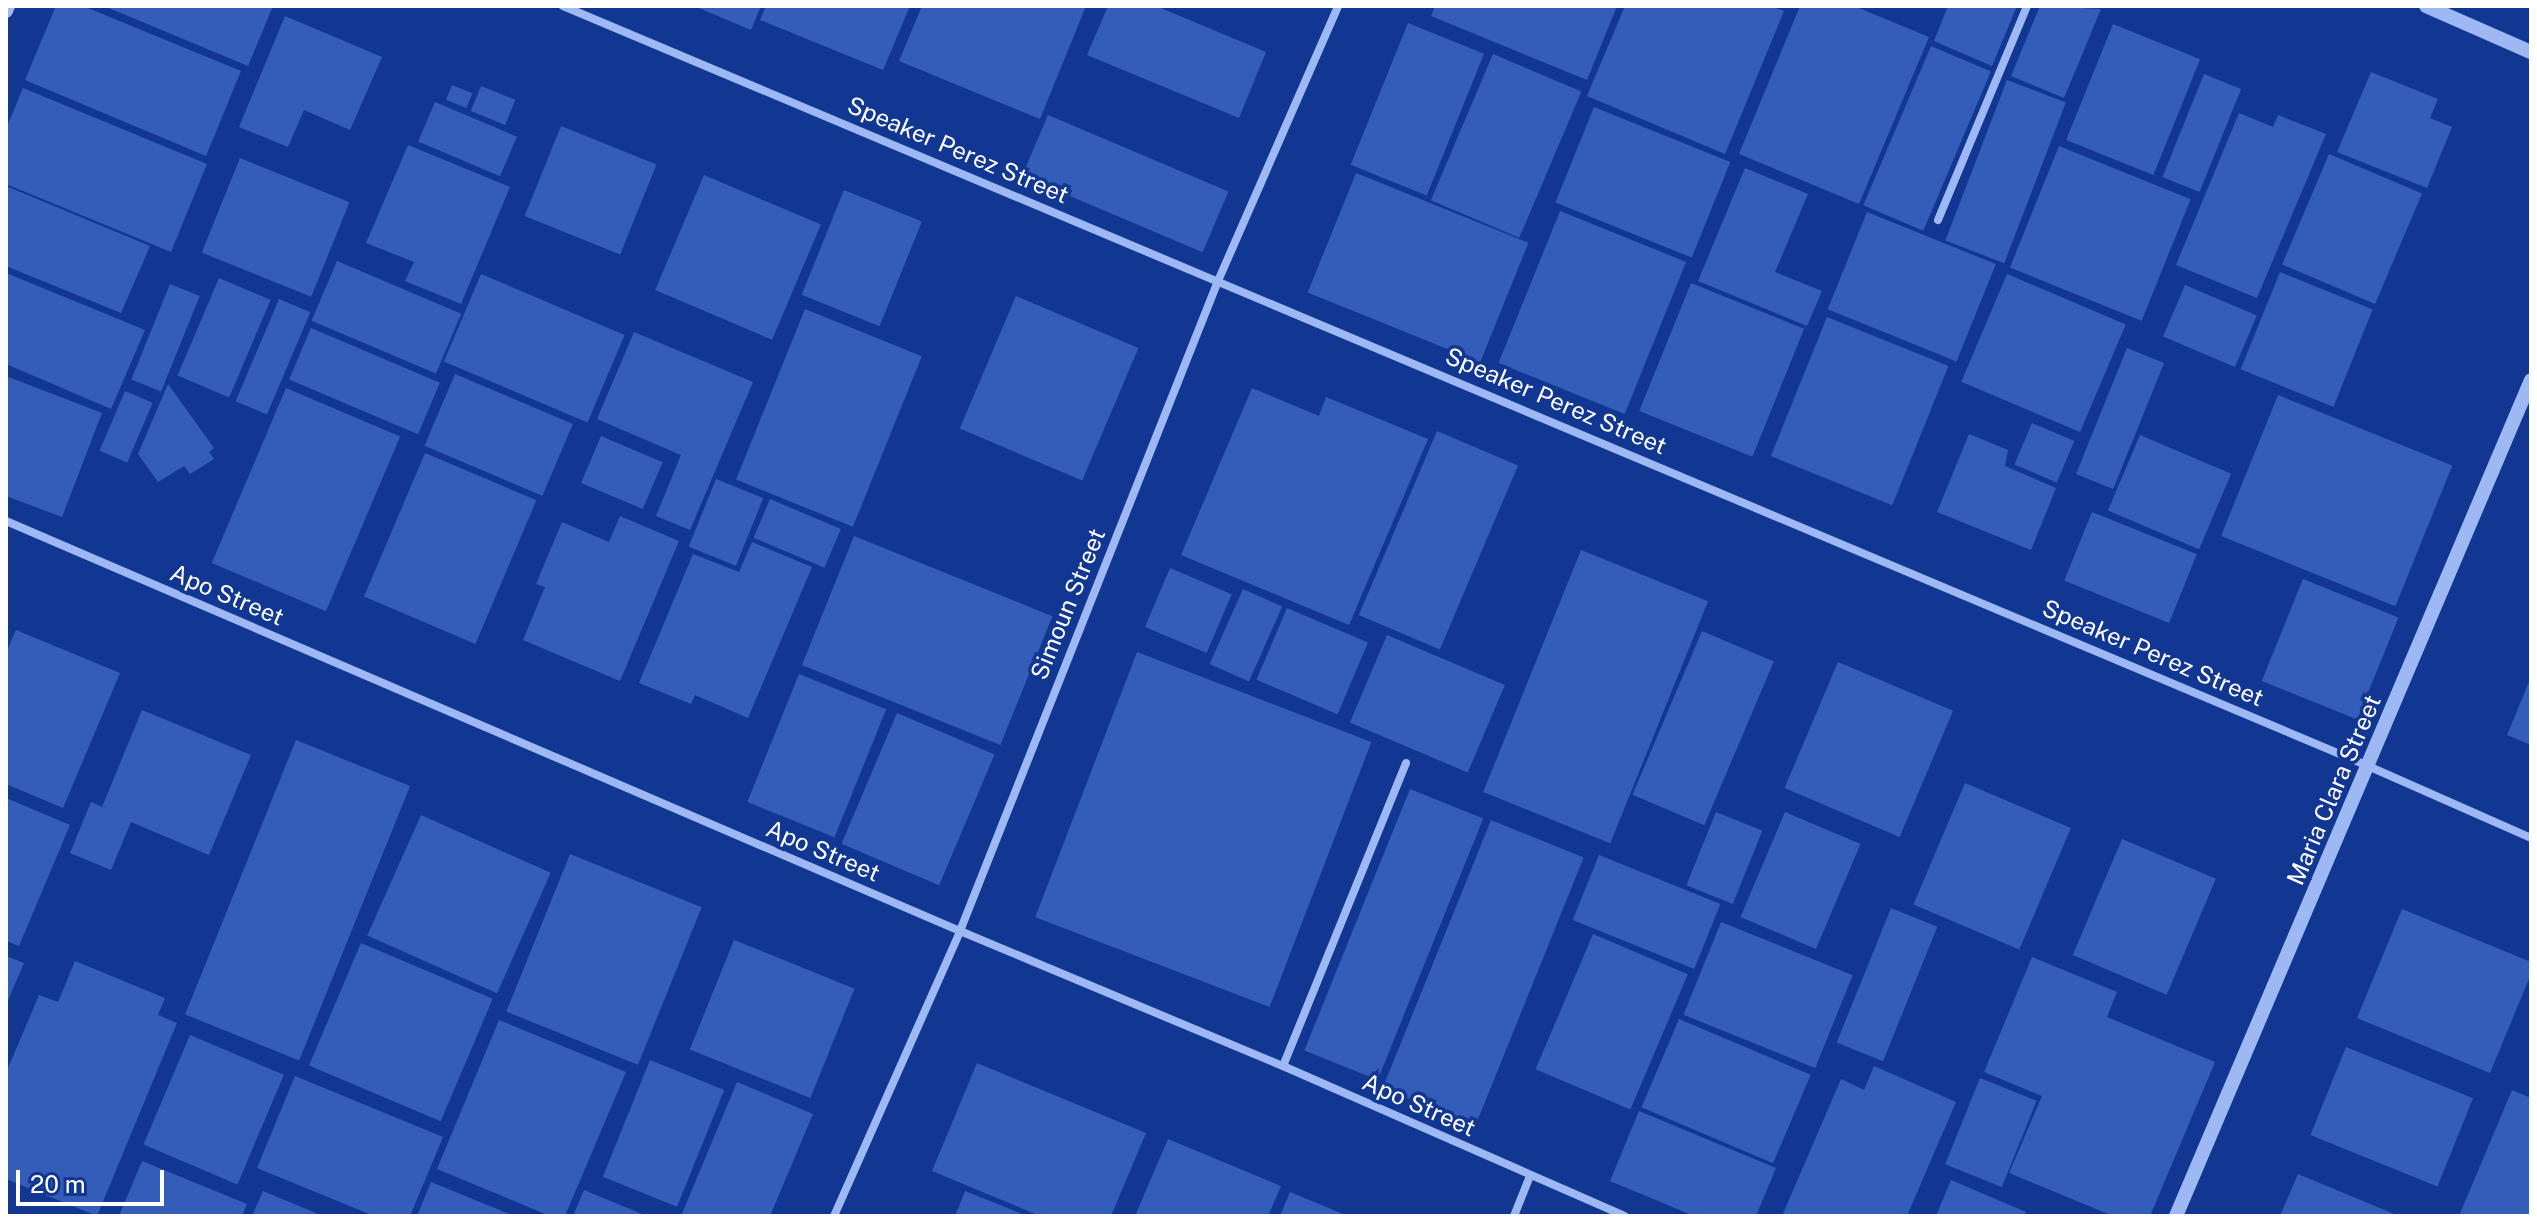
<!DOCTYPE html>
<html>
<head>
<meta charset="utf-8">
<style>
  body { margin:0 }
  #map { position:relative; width:2537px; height:1222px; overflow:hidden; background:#113793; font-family:"Public Sans",sans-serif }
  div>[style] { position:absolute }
  .building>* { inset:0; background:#345dba; transform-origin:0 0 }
  .minor>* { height:8px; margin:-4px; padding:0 4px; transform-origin:4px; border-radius:4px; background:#9db8f3 }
  .tertiary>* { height:14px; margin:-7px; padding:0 7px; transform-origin:7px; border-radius:7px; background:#9db8f3 }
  span { translate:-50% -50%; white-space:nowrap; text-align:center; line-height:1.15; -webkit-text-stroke:7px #113793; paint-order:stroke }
  .street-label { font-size:24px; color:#fff }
  .frame { position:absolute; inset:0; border:8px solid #fff; pointer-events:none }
  .scale { position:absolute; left:16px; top:1170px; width:148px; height:36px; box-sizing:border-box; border:4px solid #fff; border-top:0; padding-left:10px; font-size:24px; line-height:28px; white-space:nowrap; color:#fff; -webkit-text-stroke:6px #113793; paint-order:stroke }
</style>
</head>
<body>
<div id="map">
  <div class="building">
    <div style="clip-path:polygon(56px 6px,83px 6px,241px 71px,206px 156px,25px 80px)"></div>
    <div style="clip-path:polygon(104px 6px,273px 6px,248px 66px)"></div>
    <div style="clip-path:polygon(694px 6px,761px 6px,751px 30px)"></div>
    <div style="clip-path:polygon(766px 6px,910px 6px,883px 70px,760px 20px)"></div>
    <div style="clip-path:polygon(922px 6px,1086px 6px,1040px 119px,899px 61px)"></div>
    <div style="clip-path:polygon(1108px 6px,1156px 6px,1266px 52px,1239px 118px,1087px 55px)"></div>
    <div style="clip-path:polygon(1435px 6px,1617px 6px,1587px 80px,1431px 16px)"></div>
    <div style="clip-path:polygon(1625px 6px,1771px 6px,1784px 11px,1725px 154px,1587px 96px)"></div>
    <div style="clip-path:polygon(1800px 6px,1854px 6px,1929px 37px,1859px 204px,1739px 154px)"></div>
    <div style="clip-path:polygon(1948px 6px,2017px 6px,1992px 66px,1934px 41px)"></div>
    <div style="clip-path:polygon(2040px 6px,2101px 9px,2064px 98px,2011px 76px)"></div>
    <div style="clip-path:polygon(285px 16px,382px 57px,350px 130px,304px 110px,288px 147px,239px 127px)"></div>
    <div style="left:1408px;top:23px;width:82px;height:153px;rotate:22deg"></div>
    <div style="left:2113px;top:24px;width:94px;height:125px;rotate:22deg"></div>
    <div style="left:1931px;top:46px;width:65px;height:173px;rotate:23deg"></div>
    <div style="left:1493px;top:54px;width:96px;height:159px;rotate:23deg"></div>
    <div style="clip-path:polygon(2371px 72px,2438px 99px,2430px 118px,2452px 127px,2427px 188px,2337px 152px)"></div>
    <div style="left:2204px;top:74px;width:40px;height:111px;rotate:22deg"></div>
    <div style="left:2007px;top:80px;width:63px;height:172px;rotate:21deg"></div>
    <div style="left:452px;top:85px;width:22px;height:16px;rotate:22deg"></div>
    <div style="left:481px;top:86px;width:37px;height:27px;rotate:22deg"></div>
    <div style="clip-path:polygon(23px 88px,207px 164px,171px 252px,6px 184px,6px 129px)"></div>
    <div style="left:435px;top:102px;width:89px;height:43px;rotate:23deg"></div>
    <div style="left:1594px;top:107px;width:147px;height:103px;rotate:22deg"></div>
    <div style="clip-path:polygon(2239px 113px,2273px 127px,2278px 115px,2326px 134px,2257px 298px,2176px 265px)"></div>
    <div style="left:1048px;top:115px;width:196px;height:66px;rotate:23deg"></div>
    <div style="left:561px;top:126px;width:103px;height:97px;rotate:22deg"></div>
    <div style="clip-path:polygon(408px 145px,510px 187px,461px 304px,405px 281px,414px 262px,366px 243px)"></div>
    <div style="left:2059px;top:146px;width:142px;height:131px;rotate:22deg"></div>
    <div style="left:2329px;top:154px;width:101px;height:120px;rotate:23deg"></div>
    <div style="left:240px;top:158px;width:118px;height:102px;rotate:22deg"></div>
    <div style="clip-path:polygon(1745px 168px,1808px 194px,1775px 272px,1822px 291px,1807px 326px,1698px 281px)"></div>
    <div style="left:1356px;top:173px;width:186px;height:129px;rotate:22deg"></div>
    <div style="left:704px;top:175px;width:127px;height:125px;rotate:23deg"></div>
    <div style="clip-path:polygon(6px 186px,150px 246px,121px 313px,6px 266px)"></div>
    <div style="left:844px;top:190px;width:84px;height:113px;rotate:22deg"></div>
    <div style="left:1560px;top:211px;width:136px;height:164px;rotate:22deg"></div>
    <div style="left:1867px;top:212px;width:139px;height:105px;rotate:22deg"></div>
    <div style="left:337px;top:261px;width:135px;height:65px;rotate:23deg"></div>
    <div style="left:2280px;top:272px;width:100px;height:105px;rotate:22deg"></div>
    <div style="clip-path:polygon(6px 273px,145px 330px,111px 409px,6px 364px)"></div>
    <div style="left:481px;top:274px;width:156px;height:95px;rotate:23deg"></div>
    <div style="left:2007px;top:274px;width:129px;height:117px;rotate:23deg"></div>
    <div style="left:219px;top:278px;width:56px;height:106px;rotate:23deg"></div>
    <div style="left:1691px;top:283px;width:122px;height:138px;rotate:22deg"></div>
    <div style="left:170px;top:284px;width:32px;height:103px;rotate:22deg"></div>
    <div style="left:2185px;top:285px;width:78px;height:56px;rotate:23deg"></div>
    <div style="left:1016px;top:296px;width:133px;height:144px;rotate:23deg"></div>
    <div style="left:279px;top:299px;width:34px;height:111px;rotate:23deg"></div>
    <div style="left:805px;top:309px;width:126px;height:184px;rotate:22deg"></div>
    <div style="left:1827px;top:317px;width:131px;height:150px;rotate:22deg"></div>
    <div style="left:311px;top:328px;width:140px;height:56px;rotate:23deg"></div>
    <div style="clip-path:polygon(634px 332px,753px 382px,690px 530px,656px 516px,681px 455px,597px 419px)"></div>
    <div style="left:2127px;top:348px;width:40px;height:136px;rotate:22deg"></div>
    <div style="left:455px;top:374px;width:128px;height:78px;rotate:23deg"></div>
    <div style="clip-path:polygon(6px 376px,102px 413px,62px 517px,6px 496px)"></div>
    <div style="clip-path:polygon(168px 384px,214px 448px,209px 452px,214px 459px,190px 474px,184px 466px,158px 482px,138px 454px)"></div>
    <div style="left:286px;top:388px;width:124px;height:190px;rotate:23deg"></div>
    <div style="clip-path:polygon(1252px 388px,1319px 416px,1326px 397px,1428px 439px,1349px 625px,1181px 555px)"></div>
    <div style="left:125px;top:391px;width:30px;height:65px;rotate:23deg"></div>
    <div style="left:2278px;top:395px;width:188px;height:152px;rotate:22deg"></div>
    <div style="left:2032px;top:423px;width:46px;height:45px;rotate:23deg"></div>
    <div style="left:1437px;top:431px;width:88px;height:200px;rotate:23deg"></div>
    <div style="clip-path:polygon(1969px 434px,2008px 450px,2005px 466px,2056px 488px,2031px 550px,1937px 512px)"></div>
    <div style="left:2140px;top:435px;width:99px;height:82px;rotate:23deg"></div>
    <div style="left:601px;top:436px;width:67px;height:51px;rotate:23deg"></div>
    <div style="left:425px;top:453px;width:121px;height:156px;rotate:23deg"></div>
    <div style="left:716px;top:479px;width:51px;height:73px;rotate:22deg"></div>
    <div style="left:770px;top:499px;width:77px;height:42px;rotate:23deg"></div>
    <div style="left:2092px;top:512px;width:113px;height:74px;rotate:22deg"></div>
    <div style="clip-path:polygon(620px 516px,679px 541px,620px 681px,523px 640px,545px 587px,536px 584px,562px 522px,609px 542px)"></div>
    <div style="left:854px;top:536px;width:214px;height:139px;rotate:22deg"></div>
    <div style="clip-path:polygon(752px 542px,812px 567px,748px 718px,695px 695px,691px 704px,639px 683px,693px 554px,739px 572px)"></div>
    <div style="left:1581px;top:550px;width:137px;height:261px;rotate:22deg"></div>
    <div style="left:1170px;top:568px;width:67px;height:64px;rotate:23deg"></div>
    <div style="left:2303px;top:579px;width:103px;height:110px;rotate:22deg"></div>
    <div style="left:1243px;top:589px;width:43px;height:82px;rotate:24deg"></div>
    <div style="left:1287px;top:608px;width:88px;height:78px;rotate:23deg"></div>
    <div style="clip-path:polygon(16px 630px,120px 673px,63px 808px,6px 784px,6px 653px)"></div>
    <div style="left:1702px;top:631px;width:78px;height:178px;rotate:23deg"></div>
    <div style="left:1387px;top:635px;width:128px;height:95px;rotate:23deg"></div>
    <div style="left:1137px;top:652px;width:251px;height:284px;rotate:21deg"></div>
    <div style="left:1838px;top:662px;width:125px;height:137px;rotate:23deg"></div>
    <div style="left:799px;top:674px;width:94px;height:138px;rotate:22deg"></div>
    <div style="clip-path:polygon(2531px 677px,2531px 745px,2507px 735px)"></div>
    <div style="clip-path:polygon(142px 710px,251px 755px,209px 855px,131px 822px,111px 870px,70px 853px,91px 802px,102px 807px)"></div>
    <div style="left:897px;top:713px;width:106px;height:142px;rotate:23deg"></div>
    <div style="left:296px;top:740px;width:123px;height:296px;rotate:22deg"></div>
    <div style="left:1965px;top:783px;width:115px;height:132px;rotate:23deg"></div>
    <div style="left:1410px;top:789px;width:79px;height:282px;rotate:22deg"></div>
    <div style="clip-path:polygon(6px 798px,70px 825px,19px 946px,6px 941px)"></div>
    <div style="left:1716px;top:812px;width:50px;height:79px;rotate:22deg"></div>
    <div style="left:1785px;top:812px;width:82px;height:114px;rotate:23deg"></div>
    <div style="left:421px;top:815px;width:142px;height:132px;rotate:24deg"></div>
    <div style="left:1491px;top:820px;width:100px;height:289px;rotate:22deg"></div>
    <div style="left:2122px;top:839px;width:102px;height:126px;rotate:23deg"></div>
    <div style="left:570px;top:854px;width:142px;height:170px;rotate:22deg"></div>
    <div style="left:1599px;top:855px;width:131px;height:70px;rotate:22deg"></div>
    <div style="left:1891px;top:908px;width:50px;height:145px;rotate:22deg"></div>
    <div style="clip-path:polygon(2402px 909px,2531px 962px,2531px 974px,2490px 1073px,2357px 1018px)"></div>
    <div style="left:1721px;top:922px;width:142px;height:100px;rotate:22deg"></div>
    <div style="left:1593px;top:934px;width:103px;height:147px;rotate:23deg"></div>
    <div style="left:734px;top:940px;width:130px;height:118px;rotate:22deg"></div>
    <div style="left:361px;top:943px;width:143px;height:133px;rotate:23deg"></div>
    <div style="clip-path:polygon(6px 956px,24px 963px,6px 1005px)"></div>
    <div style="clip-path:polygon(2032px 957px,2117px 992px,2107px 1017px,2215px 1062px,2150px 1216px,2113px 1216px,2009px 1173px,2042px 1096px,1984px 1072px)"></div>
    <div style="clip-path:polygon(75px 961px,165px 998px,158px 1015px,177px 1023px,97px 1216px,6px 1179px,6px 1073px,39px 995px,58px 1002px)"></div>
    <div style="left:1679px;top:1019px;width:143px;height:96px;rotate:23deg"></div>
    <div style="clip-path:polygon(499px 1020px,626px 1072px,565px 1216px,550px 1216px,437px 1169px)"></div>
    <div style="left:190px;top:1035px;width:102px;height:119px;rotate:23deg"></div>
    <div style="left:2346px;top:1047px;width:137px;height:95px;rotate:22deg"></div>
    <div style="left:650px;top:1060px;width:80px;height:126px;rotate:22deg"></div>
    <div style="clip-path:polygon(977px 1063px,1146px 1133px,1111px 1216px,1040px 1216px,932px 1171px)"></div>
    <div style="clip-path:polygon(1874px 1066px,1956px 1102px,1907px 1216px,1782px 1216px,1841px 1079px,1864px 1090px)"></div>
    <div style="clip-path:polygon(295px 1076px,443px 1137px,410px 1216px,374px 1216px,257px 1168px)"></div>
    <div style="left:1980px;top:1078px;width:61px;height:93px;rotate:22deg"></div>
    <div style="clip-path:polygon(737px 1082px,813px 1114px,770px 1216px,681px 1216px)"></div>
    <div style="clip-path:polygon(2512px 1090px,2531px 1098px,2531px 1216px,2459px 1216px)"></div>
    <div style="clip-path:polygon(1639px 1111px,1776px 1168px,1756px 1216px,1694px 1216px,1610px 1181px)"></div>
    <div style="clip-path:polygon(1168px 1139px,1281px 1186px,1268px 1216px,1135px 1216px)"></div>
    <div style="clip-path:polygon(142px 1161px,247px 1204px,242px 1216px,119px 1216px)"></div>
    <div style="clip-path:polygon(2298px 1174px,2399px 1216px,2280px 1216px)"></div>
    <div style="clip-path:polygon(1951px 1180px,2026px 1212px,2025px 1216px,1936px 1216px)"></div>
    <div style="clip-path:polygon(431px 1182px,514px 1216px,417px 1216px)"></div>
    <div style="clip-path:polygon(584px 1190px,647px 1216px,573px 1216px)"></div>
    <div style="clip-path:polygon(263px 1191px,323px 1216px,252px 1216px)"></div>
    <div style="clip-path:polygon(965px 1191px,1027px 1216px,955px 1216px)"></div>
    <div style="clip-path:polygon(1290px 1192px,1348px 1216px,1280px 1216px)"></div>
  </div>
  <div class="minor">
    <div style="left:563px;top:6px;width:1958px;rotate:22.83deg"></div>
    <div style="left:2368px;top:766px;width:178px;rotate:23.8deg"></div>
    <div style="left:1938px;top:220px;width:232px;rotate:-67.4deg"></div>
    <div style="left:6px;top:521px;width:1038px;rotate:23.26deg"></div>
    <div style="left:960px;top:931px;width:350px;rotate:22.7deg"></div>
    <div style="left:1283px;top:1066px;width:373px;rotate:23.7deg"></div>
    <div style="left:1283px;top:1066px;width:327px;rotate:-67.9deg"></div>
    <div style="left:834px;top:1216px;width:312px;rotate:-66.1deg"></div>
    <div style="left:960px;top:931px;width:699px;rotate:-68.35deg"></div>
    <div style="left:1218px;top:281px;width:300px;rotate:-66.4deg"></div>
    <div style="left:1514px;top:1216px;width:43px;rotate:-68.2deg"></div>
  </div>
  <div class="tertiary">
    <div style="left:2426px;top:6px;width:115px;rotate:23.7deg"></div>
    <div style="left:6px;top:11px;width:5px;rotate:-68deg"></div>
    <div style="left:2176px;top:1216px;width:908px;rotate:-66.99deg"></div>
  </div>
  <div class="street-label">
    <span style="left:958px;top:150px;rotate:23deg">Speaker Perez Street</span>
    <span style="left:1556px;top:401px;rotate:23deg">Speaker Perez Street</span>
    <span style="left:227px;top:595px;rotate:23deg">Apo Street</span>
    <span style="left:1068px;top:604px;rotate:-68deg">Simoun Street</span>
    <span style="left:2153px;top:653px;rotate:23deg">Speaker Perez Street</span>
    <span style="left:2334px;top:790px;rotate:-67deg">Maria Clara Street</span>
    <span style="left:823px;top:851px;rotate:23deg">Apo Street</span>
    <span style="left:1419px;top:1105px;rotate:24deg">Apo Street</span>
  </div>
  <div class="frame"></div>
  <div class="scale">20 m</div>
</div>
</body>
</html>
